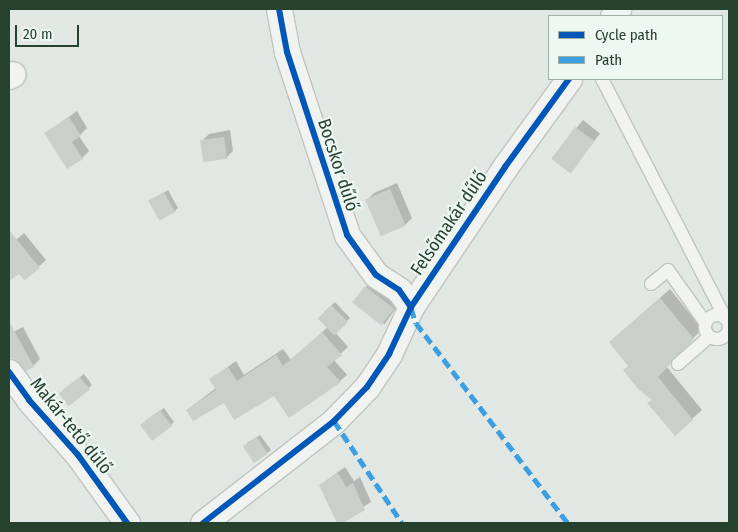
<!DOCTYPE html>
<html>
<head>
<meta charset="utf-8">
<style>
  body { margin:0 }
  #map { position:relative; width:738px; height:532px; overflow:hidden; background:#e1e7e3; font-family:"Fira Sans Condensed",sans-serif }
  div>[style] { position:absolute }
  .shadow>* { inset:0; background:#0003; transform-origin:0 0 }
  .building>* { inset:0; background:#c9cfcb; transform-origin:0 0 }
  .roads { filter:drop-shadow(1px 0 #bfc5c1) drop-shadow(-1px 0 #bfc5c1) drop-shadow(0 1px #bfc5c1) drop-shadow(0 -1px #bfc5c1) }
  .lane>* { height:12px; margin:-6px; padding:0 6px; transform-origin:6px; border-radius:6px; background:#f1f3f1 }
  .lane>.ring { margin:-6px; padding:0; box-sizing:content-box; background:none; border:12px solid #f1f3f1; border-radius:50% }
  .street>* { height:25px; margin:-12.5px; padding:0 12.5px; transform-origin:12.5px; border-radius:12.5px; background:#f1f3f1 }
  .quiet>* { height:5px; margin-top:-2.5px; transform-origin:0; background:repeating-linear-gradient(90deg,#3c9fe1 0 10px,transparent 0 15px) }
  .cycleway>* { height:6px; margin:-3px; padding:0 3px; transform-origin:3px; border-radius:3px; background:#0057b8 }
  span { translate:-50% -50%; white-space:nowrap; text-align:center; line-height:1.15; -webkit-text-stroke:4px #eef7f1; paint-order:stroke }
  .street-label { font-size:18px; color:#26422f }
  .frame { position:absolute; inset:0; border:10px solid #26422f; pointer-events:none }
  .legend { position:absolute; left:548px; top:15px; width:175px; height:65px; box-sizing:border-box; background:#eef7f1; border:1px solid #9eafa3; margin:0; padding:6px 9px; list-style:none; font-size:15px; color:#26422f }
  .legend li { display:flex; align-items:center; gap:10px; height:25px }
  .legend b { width:25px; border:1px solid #9eafa3 }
  .scale { position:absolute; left:15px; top:25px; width:64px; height:22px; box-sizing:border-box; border:2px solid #26422f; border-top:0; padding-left:6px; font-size:15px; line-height:18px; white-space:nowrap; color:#26422f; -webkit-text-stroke:4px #eef7f1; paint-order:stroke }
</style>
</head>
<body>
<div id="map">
  <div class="shadow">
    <div style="clip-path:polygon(77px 111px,87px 128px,79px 136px,89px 151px,82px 158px,46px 133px)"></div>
    <div style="left:583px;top:120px;width:22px;height:49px;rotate:39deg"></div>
    <div style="clip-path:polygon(230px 130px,233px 151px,226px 158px,202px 141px,209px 134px)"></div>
    <div style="clip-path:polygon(397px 183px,412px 218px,405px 225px,367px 200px,374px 193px)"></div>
    <div style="clip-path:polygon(168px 190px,178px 208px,175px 211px,150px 201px)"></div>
    <div style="clip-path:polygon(24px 233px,46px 260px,25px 279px,20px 272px,9px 278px,9px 246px)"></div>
    <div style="clip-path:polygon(373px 280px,401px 301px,384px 325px,366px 287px)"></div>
    <div style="clip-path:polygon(670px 289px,702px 329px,666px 366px,702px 410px,675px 434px,629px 365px,620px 333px)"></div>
    <div style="clip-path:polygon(335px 302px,350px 318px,335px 332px,348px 347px,334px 360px,347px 375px,340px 381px,187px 410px,216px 388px,211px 379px,236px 361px,244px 375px,283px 349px,291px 360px,328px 327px,319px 318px)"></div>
    <div style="clip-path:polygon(23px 327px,40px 359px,33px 366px,9px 357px,9px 334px)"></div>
    <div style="clip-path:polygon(84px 374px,92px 385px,69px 404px,63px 390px)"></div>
    <div style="clip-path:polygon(164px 408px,174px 422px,171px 425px,145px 421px)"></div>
    <div style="clip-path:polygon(260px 435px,271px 450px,255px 462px,247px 443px)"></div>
    <div style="clip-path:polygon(345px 467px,354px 481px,360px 477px,371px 502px,339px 523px,320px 485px)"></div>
  </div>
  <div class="building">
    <div style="clip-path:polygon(69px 117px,81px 136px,72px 142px,83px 159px,67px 169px,44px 133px)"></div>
    <div style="left:575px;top:127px;width:24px;height:40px;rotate:36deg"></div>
    <div style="left:224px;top:137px;width:22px;height:24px;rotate:82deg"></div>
    <div style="left:390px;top:189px;width:40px;height:27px;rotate:67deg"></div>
    <div style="left:164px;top:192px;width:23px;height:18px;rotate:61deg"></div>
    <div style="clip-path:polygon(9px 230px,40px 268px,25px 280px,19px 274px,9px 281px)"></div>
    <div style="left:365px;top:286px;width:37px;height:21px;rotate:38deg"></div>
    <div style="clip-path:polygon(660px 298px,694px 339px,658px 377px,693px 420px,675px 436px,647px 403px,652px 400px,638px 389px,623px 370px,628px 366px,609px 342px)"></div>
    <div style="left:331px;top:305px;width:24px;height:19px;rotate:45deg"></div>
    <div style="clip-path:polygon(9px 321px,34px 367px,26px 371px,15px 359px,9px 358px)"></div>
    <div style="clip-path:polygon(322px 332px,342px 355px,327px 367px,341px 382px,289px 418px,274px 396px,234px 420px,224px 403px,193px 421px,186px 410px,216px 390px,209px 379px,228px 367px,237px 381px,276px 355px,283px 366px)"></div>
    <div style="left:80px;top:377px;width:16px;height:27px;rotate:52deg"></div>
    <div style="left:160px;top:410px;width:20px;height:25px;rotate:53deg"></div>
    <div style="left:257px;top:437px;width:20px;height:17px;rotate:57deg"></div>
    <div style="clip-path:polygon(338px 473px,346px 487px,353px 483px,365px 510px,343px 523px,337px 523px,319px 485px)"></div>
  </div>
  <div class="roads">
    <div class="lane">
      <div style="left:602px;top:79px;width:270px;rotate:62.7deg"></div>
      <div style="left:651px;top:284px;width:22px;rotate:-39deg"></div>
      <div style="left:668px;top:270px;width:64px;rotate:54.6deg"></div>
      <div class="ring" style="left:705px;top:315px;width:12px;height:12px"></div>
      <div style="left:678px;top:364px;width:41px;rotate:-41.1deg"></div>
    </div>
    <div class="street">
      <div style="left:279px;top:9px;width:44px;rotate:79.5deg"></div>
      <div style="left:287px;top:52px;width:193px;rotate:71.8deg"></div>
      <div style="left:347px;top:235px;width:49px;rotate:54.1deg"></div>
      <div style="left:376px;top:275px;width:27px;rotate:33deg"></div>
      <div style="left:399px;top:290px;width:21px;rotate:55deg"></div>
      <div style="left:613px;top:16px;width:9px;rotate:-54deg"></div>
      <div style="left:9px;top:76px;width:4px;rotate:-27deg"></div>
      <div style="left:9px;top:372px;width:34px;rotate:54deg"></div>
      <div style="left:29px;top:400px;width:74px;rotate:48.3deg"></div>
      <div style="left:78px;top:455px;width:84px;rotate:54.2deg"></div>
      <div style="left:203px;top:523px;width:166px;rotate:-37.9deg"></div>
      <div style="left:334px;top:421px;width:47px;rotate:-45.9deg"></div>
      <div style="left:367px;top:387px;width:40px;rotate:-56deg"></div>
      <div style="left:389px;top:354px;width:52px;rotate:-64.9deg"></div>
      <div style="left:411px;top:307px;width:169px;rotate:-56.1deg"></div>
      <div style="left:505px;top:167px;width:109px;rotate:-54deg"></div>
    </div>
  </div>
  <div class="quiet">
    <div style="left:411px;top:308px;width:16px;rotate:72deg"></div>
    <div style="left:416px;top:323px;width:251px;rotate:52.8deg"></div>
    <div style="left:334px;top:421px;width:123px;rotate:56.3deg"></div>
  </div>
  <div class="cycleway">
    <div style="left:279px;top:9px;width:44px;rotate:79.5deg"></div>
    <div style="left:287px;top:52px;width:193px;rotate:71.8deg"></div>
    <div style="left:347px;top:235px;width:49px;rotate:54.1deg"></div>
    <div style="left:376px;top:275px;width:27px;rotate:33deg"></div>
    <div style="left:399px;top:290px;width:21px;rotate:55deg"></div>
    <div style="left:9px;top:372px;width:34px;rotate:54deg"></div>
    <div style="left:29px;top:400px;width:74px;rotate:48.3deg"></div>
    <div style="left:78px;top:455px;width:84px;rotate:54.2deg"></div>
    <div style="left:203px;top:523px;width:166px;rotate:-37.9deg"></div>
    <div style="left:334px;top:421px;width:47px;rotate:-45.9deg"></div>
    <div style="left:367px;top:387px;width:40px;rotate:-56deg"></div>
    <div style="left:389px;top:354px;width:52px;rotate:-64.9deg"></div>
    <div style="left:411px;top:307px;width:169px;rotate:-56.1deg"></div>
    <div style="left:505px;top:167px;width:109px;rotate:-54deg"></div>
  </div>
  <div class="street-label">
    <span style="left:338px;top:165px;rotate:72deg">Bocskor dűlő</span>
    <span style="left:449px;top:223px;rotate:-56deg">Felsőmakár dűlő</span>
    <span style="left:71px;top:426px;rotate:51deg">Makár-tető dűlő</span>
  </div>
  <div class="frame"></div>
  <ul class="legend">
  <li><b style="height:6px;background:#0057b8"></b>Cycle path</li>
  <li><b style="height:6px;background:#3c9fe1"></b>Path</li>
  </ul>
  <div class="scale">20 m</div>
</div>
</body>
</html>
